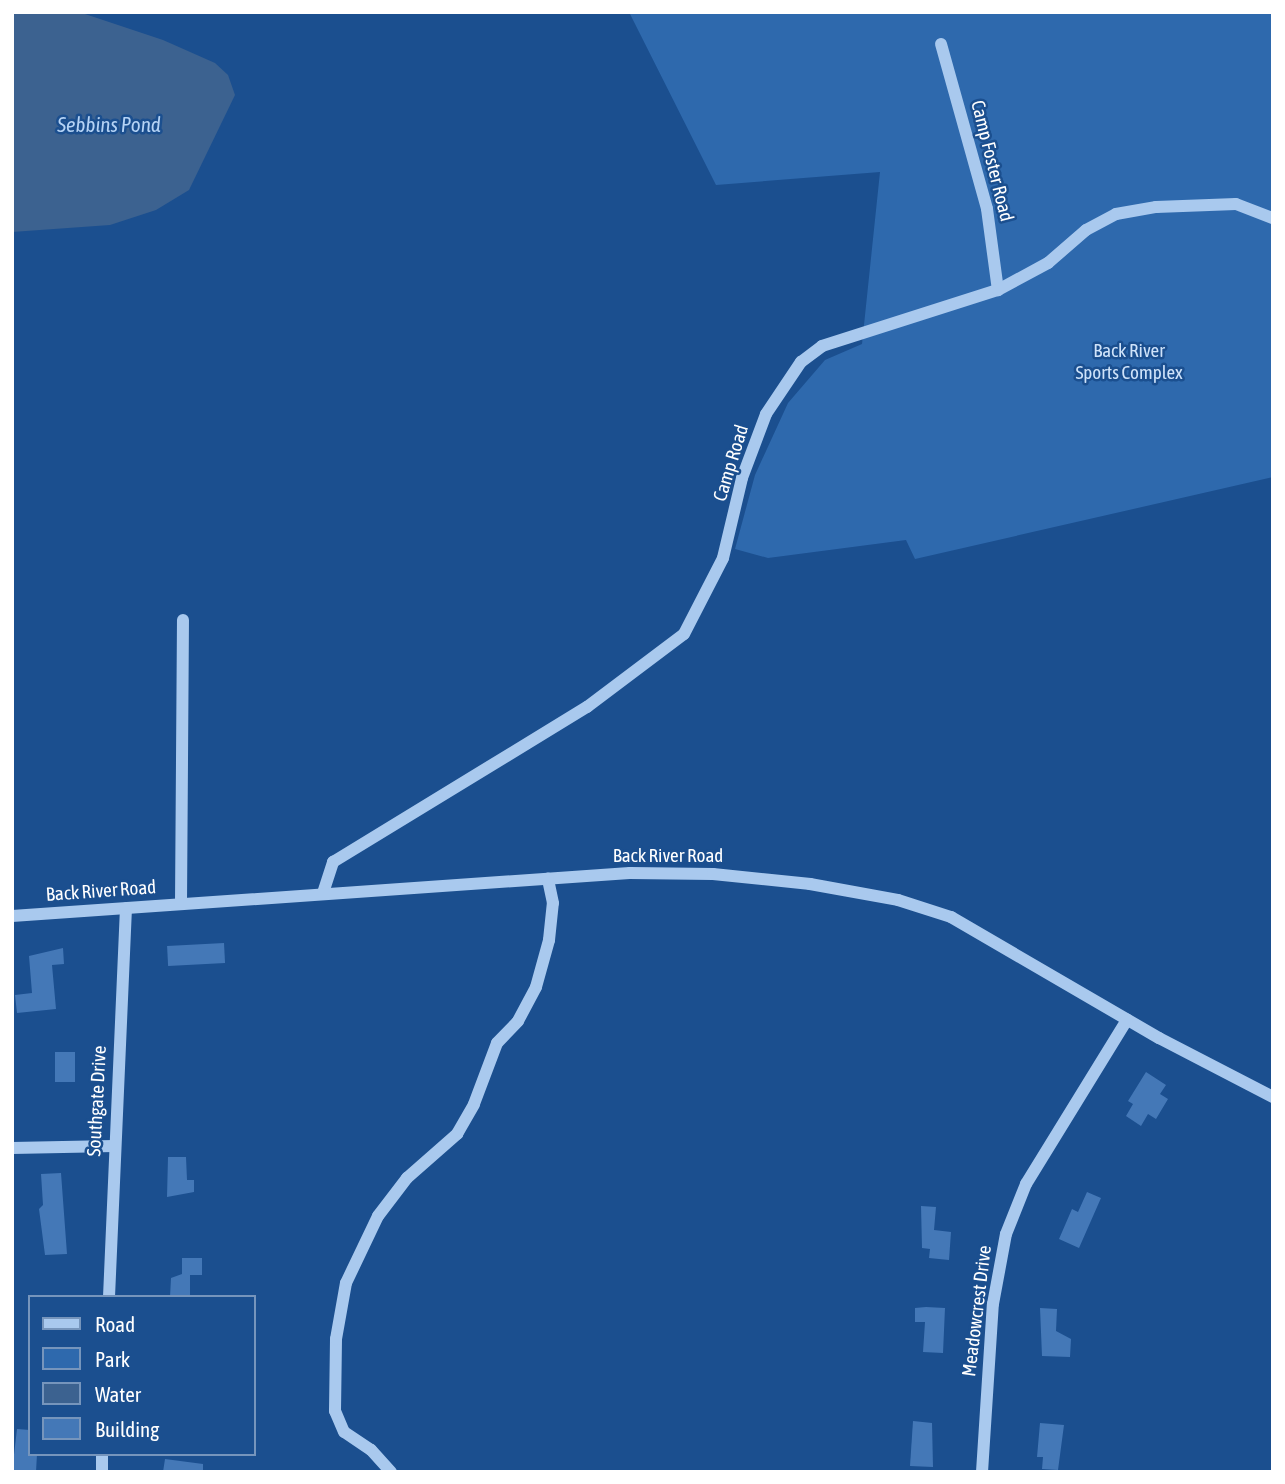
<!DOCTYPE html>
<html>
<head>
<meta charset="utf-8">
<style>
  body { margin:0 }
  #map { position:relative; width:1285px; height:1484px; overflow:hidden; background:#1b4f8f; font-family:"Asap Condensed",sans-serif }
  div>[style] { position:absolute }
  .green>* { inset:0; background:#2e69ad }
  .water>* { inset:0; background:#3c6290 }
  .building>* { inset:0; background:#4478b7; transform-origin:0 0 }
  .minor>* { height:12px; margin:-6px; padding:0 6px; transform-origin:6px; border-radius:6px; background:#a9c9ee }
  span { translate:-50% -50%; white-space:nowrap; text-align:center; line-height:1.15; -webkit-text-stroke:5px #1b4f8f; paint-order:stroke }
  .street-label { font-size:19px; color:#fff }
  .park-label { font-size:19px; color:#cfe3fa }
  .water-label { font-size:21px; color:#b5d3f5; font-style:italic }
  .frame { position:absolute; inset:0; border:14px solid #fff; pointer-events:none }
  .legend { position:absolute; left:28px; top:1295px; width:228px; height:161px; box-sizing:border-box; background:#1b4f8f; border:2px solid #7695bc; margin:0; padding:9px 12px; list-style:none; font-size:21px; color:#fff }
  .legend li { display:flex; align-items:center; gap:14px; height:35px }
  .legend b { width:35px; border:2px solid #7695bc }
</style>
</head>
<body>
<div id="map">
  <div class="green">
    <div style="clip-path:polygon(629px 12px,1273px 12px,1273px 477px,915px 559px,906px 540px,768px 558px,735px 549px,755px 475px,788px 403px,825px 360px,862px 344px,880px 172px,716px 185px)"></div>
  </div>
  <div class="water">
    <div style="clip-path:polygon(12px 12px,79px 12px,163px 40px,215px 63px,228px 75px,235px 95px,189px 190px,156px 210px,110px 225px,12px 232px)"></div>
  </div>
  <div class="building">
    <div style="left:224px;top:943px;width:20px;height:57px;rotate:87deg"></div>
    <div style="clip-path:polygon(63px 948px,64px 964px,52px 965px,56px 1009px,17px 1013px,15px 995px,32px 993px,29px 956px)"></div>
    <div style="left:55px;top:1052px;width:20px;height:30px"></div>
    <div style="clip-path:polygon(1146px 1072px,1166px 1085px,1160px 1094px,1168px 1099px,1156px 1119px,1148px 1114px,1141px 1126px,1126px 1116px,1133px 1104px,1128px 1101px)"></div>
    <div style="clip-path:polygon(168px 1157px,186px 1157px,187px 1180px,194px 1180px,194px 1192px,167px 1197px)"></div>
    <div style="clip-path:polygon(61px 1173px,67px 1254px,45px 1255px,39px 1209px,43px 1205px,41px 1174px)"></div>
    <div style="clip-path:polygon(1087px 1192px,1101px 1198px,1079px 1248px,1059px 1239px,1072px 1209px,1078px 1212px)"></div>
    <div style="clip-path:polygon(921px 1206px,936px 1207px,934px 1230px,951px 1232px,949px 1260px,929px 1258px,930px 1249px,922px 1248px)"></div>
    <div style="clip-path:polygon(182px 1258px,202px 1258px,202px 1275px,190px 1275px,190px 1297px,170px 1297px,171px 1278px,182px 1274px)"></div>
    <div style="clip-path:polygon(926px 1307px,945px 1308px,943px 1353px,923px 1352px,925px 1322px,915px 1322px,915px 1308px)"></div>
    <div style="clip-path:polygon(1040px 1308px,1057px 1309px,1056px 1331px,1071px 1339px,1070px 1357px,1042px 1356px)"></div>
    <div style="clip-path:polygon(913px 1421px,932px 1423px,933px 1467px,910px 1466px)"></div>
    <div style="clip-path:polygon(1040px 1423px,1064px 1425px,1058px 1470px,1042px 1469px,1043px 1457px,1037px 1457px)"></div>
    <div style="clip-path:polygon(17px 1429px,30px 1430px,30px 1454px,37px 1454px,36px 1472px,12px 1472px)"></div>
    <div style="clip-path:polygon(165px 1459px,203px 1464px,203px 1472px,163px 1472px)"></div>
  </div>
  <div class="minor">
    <div style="left:941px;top:44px;width:171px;rotate:74.4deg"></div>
    <div style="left:987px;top:209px;width:82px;rotate:82.3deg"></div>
    <div style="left:323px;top:893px;width:33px;rotate:-72deg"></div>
    <div style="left:333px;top:862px;width:298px;rotate:-31.4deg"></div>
    <div style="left:587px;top:707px;width:121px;rotate:-37deg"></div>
    <div style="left:684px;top:634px;width:85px;rotate:-62.8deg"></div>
    <div style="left:723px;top:558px;width:82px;rotate:-76.6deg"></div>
    <div style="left:742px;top:478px;width:68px;rotate:-69.4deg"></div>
    <div style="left:766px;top:414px;width:63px;rotate:-56.1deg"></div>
    <div style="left:801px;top:362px;width:26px;rotate:-37deg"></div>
    <div style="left:822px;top:346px;width:185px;rotate:-17.7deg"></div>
    <div style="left:998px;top:290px;width:57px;rotate:-28.4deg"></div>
    <div style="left:1048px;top:263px;width:50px;rotate:-41deg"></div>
    <div style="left:1086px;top:230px;width:34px;rotate:-28deg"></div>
    <div style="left:1116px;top:214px;width:41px;rotate:-9.9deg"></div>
    <div style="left:1156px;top:207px;width:80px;rotate:-2.1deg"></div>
    <div style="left:1236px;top:204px;width:40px;rotate:21deg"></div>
    <div style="left:181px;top:904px;width:284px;rotate:-89.6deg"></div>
    <div style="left:12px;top:916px;width:619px;rotate:-3.98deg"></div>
    <div style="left:630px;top:873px;width:83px;rotate:0.7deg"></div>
    <div style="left:713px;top:874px;width:98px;rotate:5.9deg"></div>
    <div style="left:810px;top:884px;width:89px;rotate:10.3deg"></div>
    <div style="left:898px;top:900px;width:56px;rotate:17.8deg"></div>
    <div style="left:951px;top:917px;width:241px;rotate:30.2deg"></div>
    <div style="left:1159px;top:1038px;width:128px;rotate:27.4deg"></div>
    <div style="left:12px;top:1148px;width:102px;rotate:-1.1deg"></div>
    <div style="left:109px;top:1297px;width:389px;rotate:-87.5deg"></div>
    <div style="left:102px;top:1472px;width:18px;rotate:-90deg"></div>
    <div style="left:391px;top:1472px;width:30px;rotate:-132deg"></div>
    <div style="left:371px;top:1450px;width:32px;rotate:-146deg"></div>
    <div style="left:344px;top:1432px;width:23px;rotate:-113deg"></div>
    <div style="left:335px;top:1411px;width:72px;rotate:-89.2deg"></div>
    <div style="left:336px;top:1339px;width:57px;rotate:-79.9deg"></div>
    <div style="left:346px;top:1283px;width:74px;rotate:-64.5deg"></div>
    <div style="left:378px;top:1216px;width:48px;rotate:-52.7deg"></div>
    <div style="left:407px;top:1178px;width:67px;rotate:-41.3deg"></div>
    <div style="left:457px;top:1134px;width:34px;rotate:-60deg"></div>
    <div style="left:474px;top:1104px;width:65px;rotate:-69.3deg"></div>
    <div style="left:497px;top:1043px;width:30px;rotate:-46deg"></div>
    <div style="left:518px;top:1021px;width:38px;rotate:-62deg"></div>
    <div style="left:536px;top:987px;width:49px;rotate:-74.5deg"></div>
    <div style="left:549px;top:940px;width:37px;rotate:-84deg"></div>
    <div style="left:553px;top:903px;width:25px;rotate:-102deg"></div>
    <div style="left:982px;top:1472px;width:168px;rotate:-86.3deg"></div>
    <div style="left:993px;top:1304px;width:71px;rotate:-79.5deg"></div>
    <div style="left:1006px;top:1234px;width:54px;rotate:-68.2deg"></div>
    <div style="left:1026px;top:1184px;width:193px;rotate:-58.4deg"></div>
  </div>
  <div class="street-label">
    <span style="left:992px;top:161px;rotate:76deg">Camp Foster Road</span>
    <span style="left:731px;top:463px;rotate:-73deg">Camp Road</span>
    <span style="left:668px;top:856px">Back River Road</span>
    <span style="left:101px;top:891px;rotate:-4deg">Back River Road</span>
    <span style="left:97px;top:1101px;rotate:-87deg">Southgate Drive</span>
    <span style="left:977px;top:1311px;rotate:-83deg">Meadowcrest Drive</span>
  </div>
  <div class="park-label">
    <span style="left:1129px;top:362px">Back River<br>Sports Complex</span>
  </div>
  <div class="water-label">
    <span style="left:109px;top:124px">Sebbins Pond</span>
  </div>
  <div class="frame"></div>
  <ul class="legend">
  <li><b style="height:9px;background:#a9c9ee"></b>Road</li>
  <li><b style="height:19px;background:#2e69ad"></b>Park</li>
  <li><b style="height:19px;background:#3c6290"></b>Water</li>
  <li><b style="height:19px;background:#4478b7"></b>Building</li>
  </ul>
</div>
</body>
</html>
